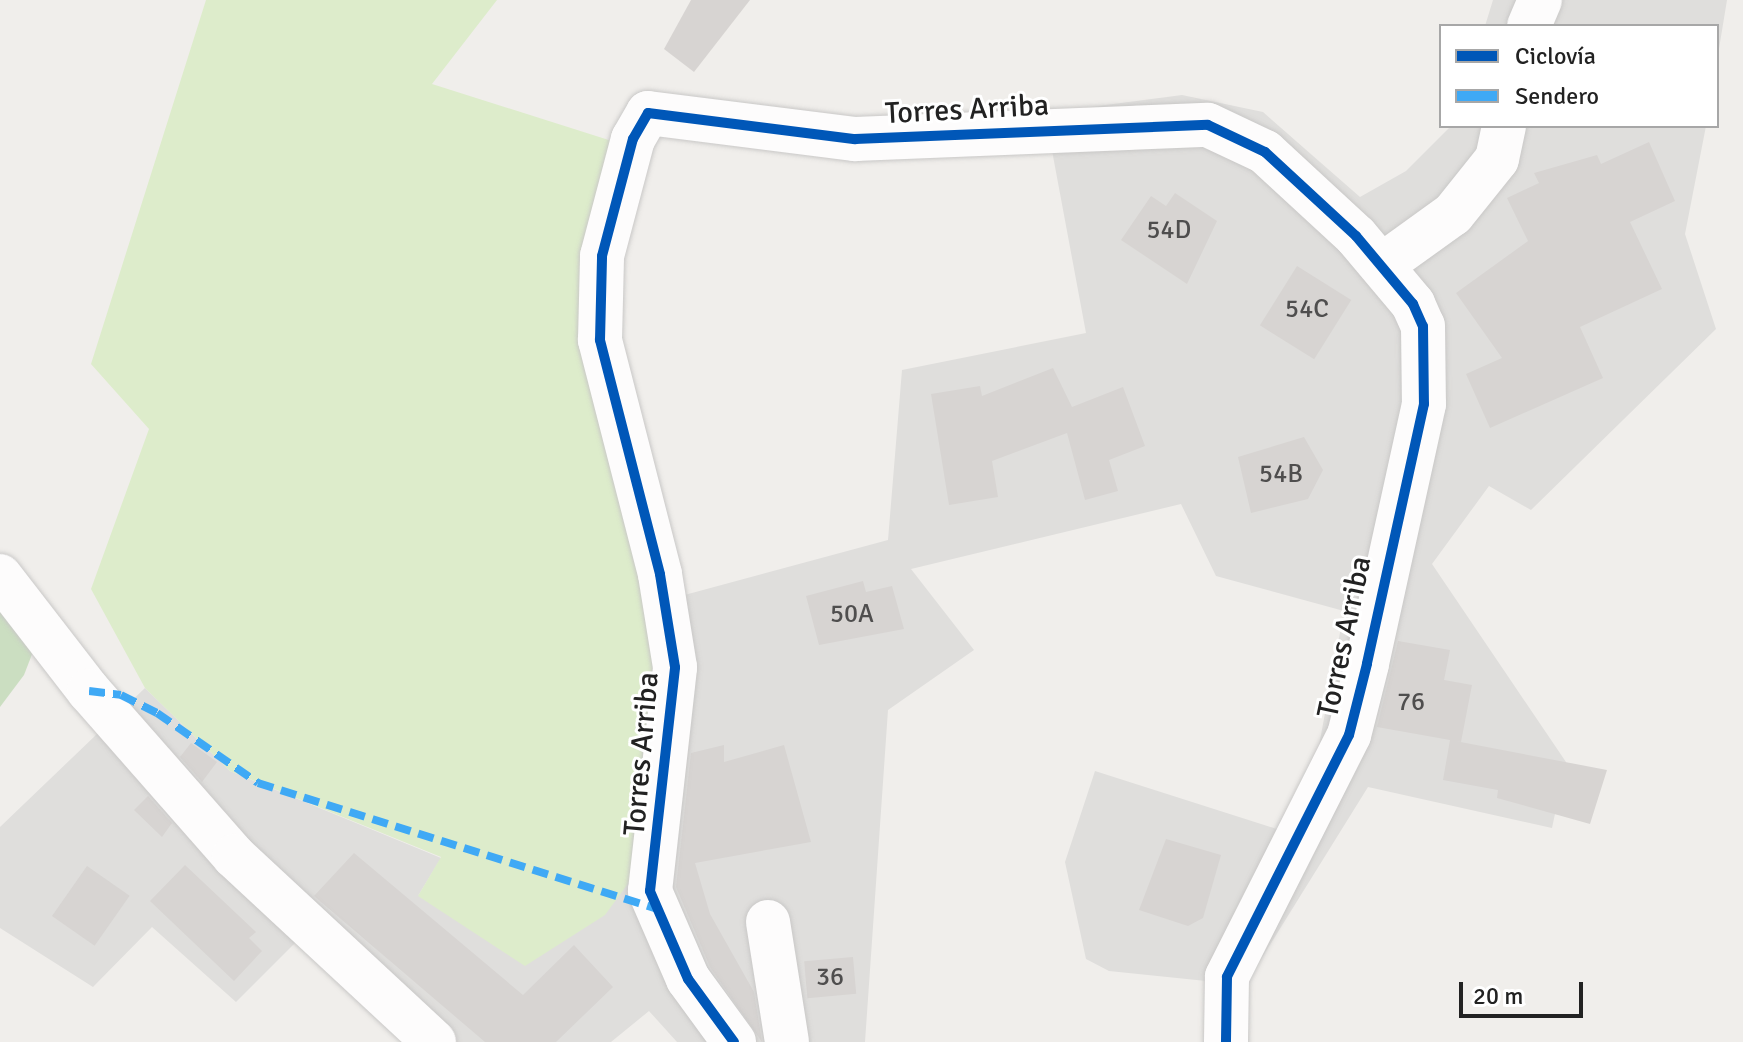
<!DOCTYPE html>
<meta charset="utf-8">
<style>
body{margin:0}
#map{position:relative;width:1743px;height:1042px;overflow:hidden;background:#f0eeeb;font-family:Signika,sans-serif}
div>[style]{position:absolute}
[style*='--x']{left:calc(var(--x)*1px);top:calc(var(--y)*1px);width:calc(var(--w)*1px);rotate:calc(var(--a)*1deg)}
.residential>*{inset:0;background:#dfdedc}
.grass>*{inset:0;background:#ddeccb}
.forest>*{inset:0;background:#cbdec1}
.building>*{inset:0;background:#d7d4d2;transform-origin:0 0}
.roads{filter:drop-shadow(0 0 2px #c9c8c7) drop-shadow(0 0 2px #c9c8c7)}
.minor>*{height:44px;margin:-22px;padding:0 22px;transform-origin:22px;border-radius:22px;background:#fdfcfc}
.quiet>*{height:8px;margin-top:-4px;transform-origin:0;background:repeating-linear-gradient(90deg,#3fa9f5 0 16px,transparent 0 24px)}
.cycleway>*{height:10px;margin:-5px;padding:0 5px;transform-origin:5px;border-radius:5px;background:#0057b8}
span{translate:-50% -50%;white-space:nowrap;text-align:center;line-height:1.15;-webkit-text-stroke:6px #fff;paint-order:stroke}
.number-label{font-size:26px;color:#4f4e4e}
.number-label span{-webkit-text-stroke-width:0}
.street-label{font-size:30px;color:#222}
.legend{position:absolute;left:1439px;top:24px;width:280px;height:104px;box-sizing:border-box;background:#fff;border:2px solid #a7a7a7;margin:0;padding:10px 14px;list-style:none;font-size:24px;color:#222}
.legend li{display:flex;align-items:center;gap:16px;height:40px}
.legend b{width:40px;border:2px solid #a7a7a7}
.scale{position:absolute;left:1459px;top:982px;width:124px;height:36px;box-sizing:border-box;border:4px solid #222;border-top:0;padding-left:10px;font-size:24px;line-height:28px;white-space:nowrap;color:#222;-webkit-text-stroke:6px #fff;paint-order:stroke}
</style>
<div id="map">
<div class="residential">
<div style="clip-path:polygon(1493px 0,1727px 0,1717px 61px,1717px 26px,1485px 26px)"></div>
<div style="clip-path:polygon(1182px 95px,1263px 112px,1360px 197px,1406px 171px,1451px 126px,1706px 126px,1685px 234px,1716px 329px,1531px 510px,1489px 486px,1432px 564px,1566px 762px,1552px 828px,1368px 787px,1245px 985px,1109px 971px,1086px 959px,1065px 862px,1095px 771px,1280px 830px,1318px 751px,1344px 611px,1216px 576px,1181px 504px,911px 569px,974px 650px,888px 710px,865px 1042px,677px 1042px,649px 1011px,611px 1042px,404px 1042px,296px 942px,236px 1002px,152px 927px,93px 987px,0 928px,0 827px,145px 688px,230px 771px,441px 858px,418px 896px,655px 603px,888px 540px,902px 370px,1086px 333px,1045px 113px)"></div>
</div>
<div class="grass">
<div style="clip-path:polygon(206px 0,497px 0,432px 84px,615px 142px,590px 260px,664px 674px,644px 862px,605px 915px,525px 966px,418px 896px,441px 857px,230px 771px,145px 688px,91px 589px,149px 429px,91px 364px)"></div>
</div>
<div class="forest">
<div style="clip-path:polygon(0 576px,41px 631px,24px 675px,0 707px)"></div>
</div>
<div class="building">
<div style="clip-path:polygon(691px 0,750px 0,694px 72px,664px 49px)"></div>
<div style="clip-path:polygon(1649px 142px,1675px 201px,1630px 222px,1662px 289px,1580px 327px,1603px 378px,1490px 428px,1466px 374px,1502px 358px,1456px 293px,1528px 241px,1507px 198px,1539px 183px,1534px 173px,1597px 155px,1601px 164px)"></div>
<div style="clip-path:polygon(1175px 193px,1217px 221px,1187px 284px,1121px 240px,1151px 196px,1166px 206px)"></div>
<div style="left:1297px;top:266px;width:64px;height:70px;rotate:32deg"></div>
<div style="clip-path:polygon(1053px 368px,1072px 407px,1123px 387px,1145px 446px,1109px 460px,1118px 491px,1085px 500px,1067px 433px,992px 461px,998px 497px,949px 505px,931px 394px,980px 386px,982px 396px)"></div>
<div style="clip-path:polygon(1304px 437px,1323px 470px,1308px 499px,1251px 513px,1238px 457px)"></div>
<div style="clip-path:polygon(863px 581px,866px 592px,892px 586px,904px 629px,819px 645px,806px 596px)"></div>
<div style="clip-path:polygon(1398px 641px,1450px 650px,1444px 680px,1472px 685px,1461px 742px,1450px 740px,1607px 770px,1590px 824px,1497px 798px,1498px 790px,1443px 780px,1450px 740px,1377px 727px)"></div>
<div style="clip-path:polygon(191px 743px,217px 762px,202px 782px,180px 757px)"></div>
<div style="clip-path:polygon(724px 745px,724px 762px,784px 745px,811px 842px,695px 863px,710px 914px,754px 992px,762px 1042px,710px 967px,676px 887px,691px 753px)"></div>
<div style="clip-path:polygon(148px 796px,172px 823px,162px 837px,134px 810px)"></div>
<div style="clip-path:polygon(1166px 839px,1221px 855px,1203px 918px,1188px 926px,1139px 910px)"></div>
<div style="clip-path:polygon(354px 853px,523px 995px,574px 945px,613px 987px,556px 1042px,485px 1042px,314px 896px)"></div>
<div style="clip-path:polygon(185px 865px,256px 932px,249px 938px,262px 951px,234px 981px,150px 901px)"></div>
<div style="left:87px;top:866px;width:52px;height:61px;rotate:35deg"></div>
<div style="left:853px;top:957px;width:37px;height:49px;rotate:85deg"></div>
</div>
<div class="roads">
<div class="minor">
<div style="--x:1529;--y:26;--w:28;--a:-67"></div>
<div style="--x:1382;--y:265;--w:87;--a:-35.7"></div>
<div style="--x:1453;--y:214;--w:70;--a:-51.3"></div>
<div style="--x:1497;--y:159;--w:34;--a:-78"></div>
<div style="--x:0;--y:576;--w:145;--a:52.3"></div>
<div style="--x:89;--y:691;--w:220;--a:48.7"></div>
<div style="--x:234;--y:856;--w:273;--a:42.9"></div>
<div style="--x:768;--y:922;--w:121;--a:81"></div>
<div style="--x:734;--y:1042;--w:78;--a:-126.1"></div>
<div style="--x:688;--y:979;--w:96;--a:-113.4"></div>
<div style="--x:650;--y:891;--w:225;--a:-83.6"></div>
<div style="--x:675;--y:667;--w:94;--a:-99.2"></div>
<div style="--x:660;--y:574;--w:242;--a:-104.4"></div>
<div style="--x:600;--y:340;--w:84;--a:-88.6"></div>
<div style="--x:602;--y:256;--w:121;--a:-75.2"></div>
<div style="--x:633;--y:139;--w:30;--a:-60"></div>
<div style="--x:648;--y:113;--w:209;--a:7.2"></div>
<div style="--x:855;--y:139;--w:353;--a:-2.3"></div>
<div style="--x:1208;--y:125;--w:63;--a:25.3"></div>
<div style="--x:1265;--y:152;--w:124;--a:42.7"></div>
<div style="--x:1356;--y:236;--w:89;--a:50"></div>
<div style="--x:1413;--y:304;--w:24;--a:66"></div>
<div style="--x:1423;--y:326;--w:78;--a:89.3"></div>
<div style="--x:1424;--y:404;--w:266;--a:102.4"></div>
<div style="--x:1367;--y:664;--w:73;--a:104.2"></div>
<div style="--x:1349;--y:735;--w:271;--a:116.8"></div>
<div style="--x:1227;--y:977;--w:65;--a:90.9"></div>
</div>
</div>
<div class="quiet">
<div style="--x:89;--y:691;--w:32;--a:7"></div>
<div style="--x:121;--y:695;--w:40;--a:26.6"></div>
<div style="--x:157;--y:713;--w:123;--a:34.7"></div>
<div style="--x:258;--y:783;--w:418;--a:17.5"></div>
</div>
<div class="cycleway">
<div style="--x:734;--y:1042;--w:78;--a:-126.1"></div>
<div style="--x:688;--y:979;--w:96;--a:-113.4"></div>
<div style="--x:650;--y:891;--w:225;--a:-83.6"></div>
<div style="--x:675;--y:667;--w:94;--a:-99.2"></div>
<div style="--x:660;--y:574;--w:242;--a:-104.4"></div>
<div style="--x:600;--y:340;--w:84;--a:-88.6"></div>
<div style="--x:602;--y:256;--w:121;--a:-75.2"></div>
<div style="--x:633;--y:139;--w:30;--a:-60"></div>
<div style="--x:648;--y:113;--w:209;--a:7.2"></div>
<div style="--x:855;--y:139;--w:353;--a:-2.3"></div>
<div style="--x:1208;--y:125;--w:63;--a:25.3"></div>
<div style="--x:1265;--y:152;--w:124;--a:42.7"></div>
<div style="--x:1356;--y:236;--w:89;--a:50"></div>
<div style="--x:1413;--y:304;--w:24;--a:66"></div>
<div style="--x:1423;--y:326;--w:78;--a:89.3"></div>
<div style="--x:1424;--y:404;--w:266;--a:102.4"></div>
<div style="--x:1367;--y:664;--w:73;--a:104.2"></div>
<div style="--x:1349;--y:735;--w:271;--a:116.8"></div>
<div style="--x:1227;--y:977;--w:65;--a:90.9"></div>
</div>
<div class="number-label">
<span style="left:1169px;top:231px">54D</span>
<span style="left:1307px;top:310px">54C</span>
<span style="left:1281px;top:475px">54B</span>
<span style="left:852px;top:615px">50A</span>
<span style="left:1411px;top:703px">76</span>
<span style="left:830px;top:978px">36</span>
</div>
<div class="street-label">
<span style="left:967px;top:110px;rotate:-3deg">Torres Arriba</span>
<span style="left:1345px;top:637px;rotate:-78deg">Torres Arriba</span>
<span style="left:642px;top:754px;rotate:-85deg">Torres Arriba</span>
</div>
<ul class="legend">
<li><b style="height:10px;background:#0057b8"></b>Ciclovía</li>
<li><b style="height:10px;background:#3fa9f5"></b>Sendero</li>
</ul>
<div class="scale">20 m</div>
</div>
